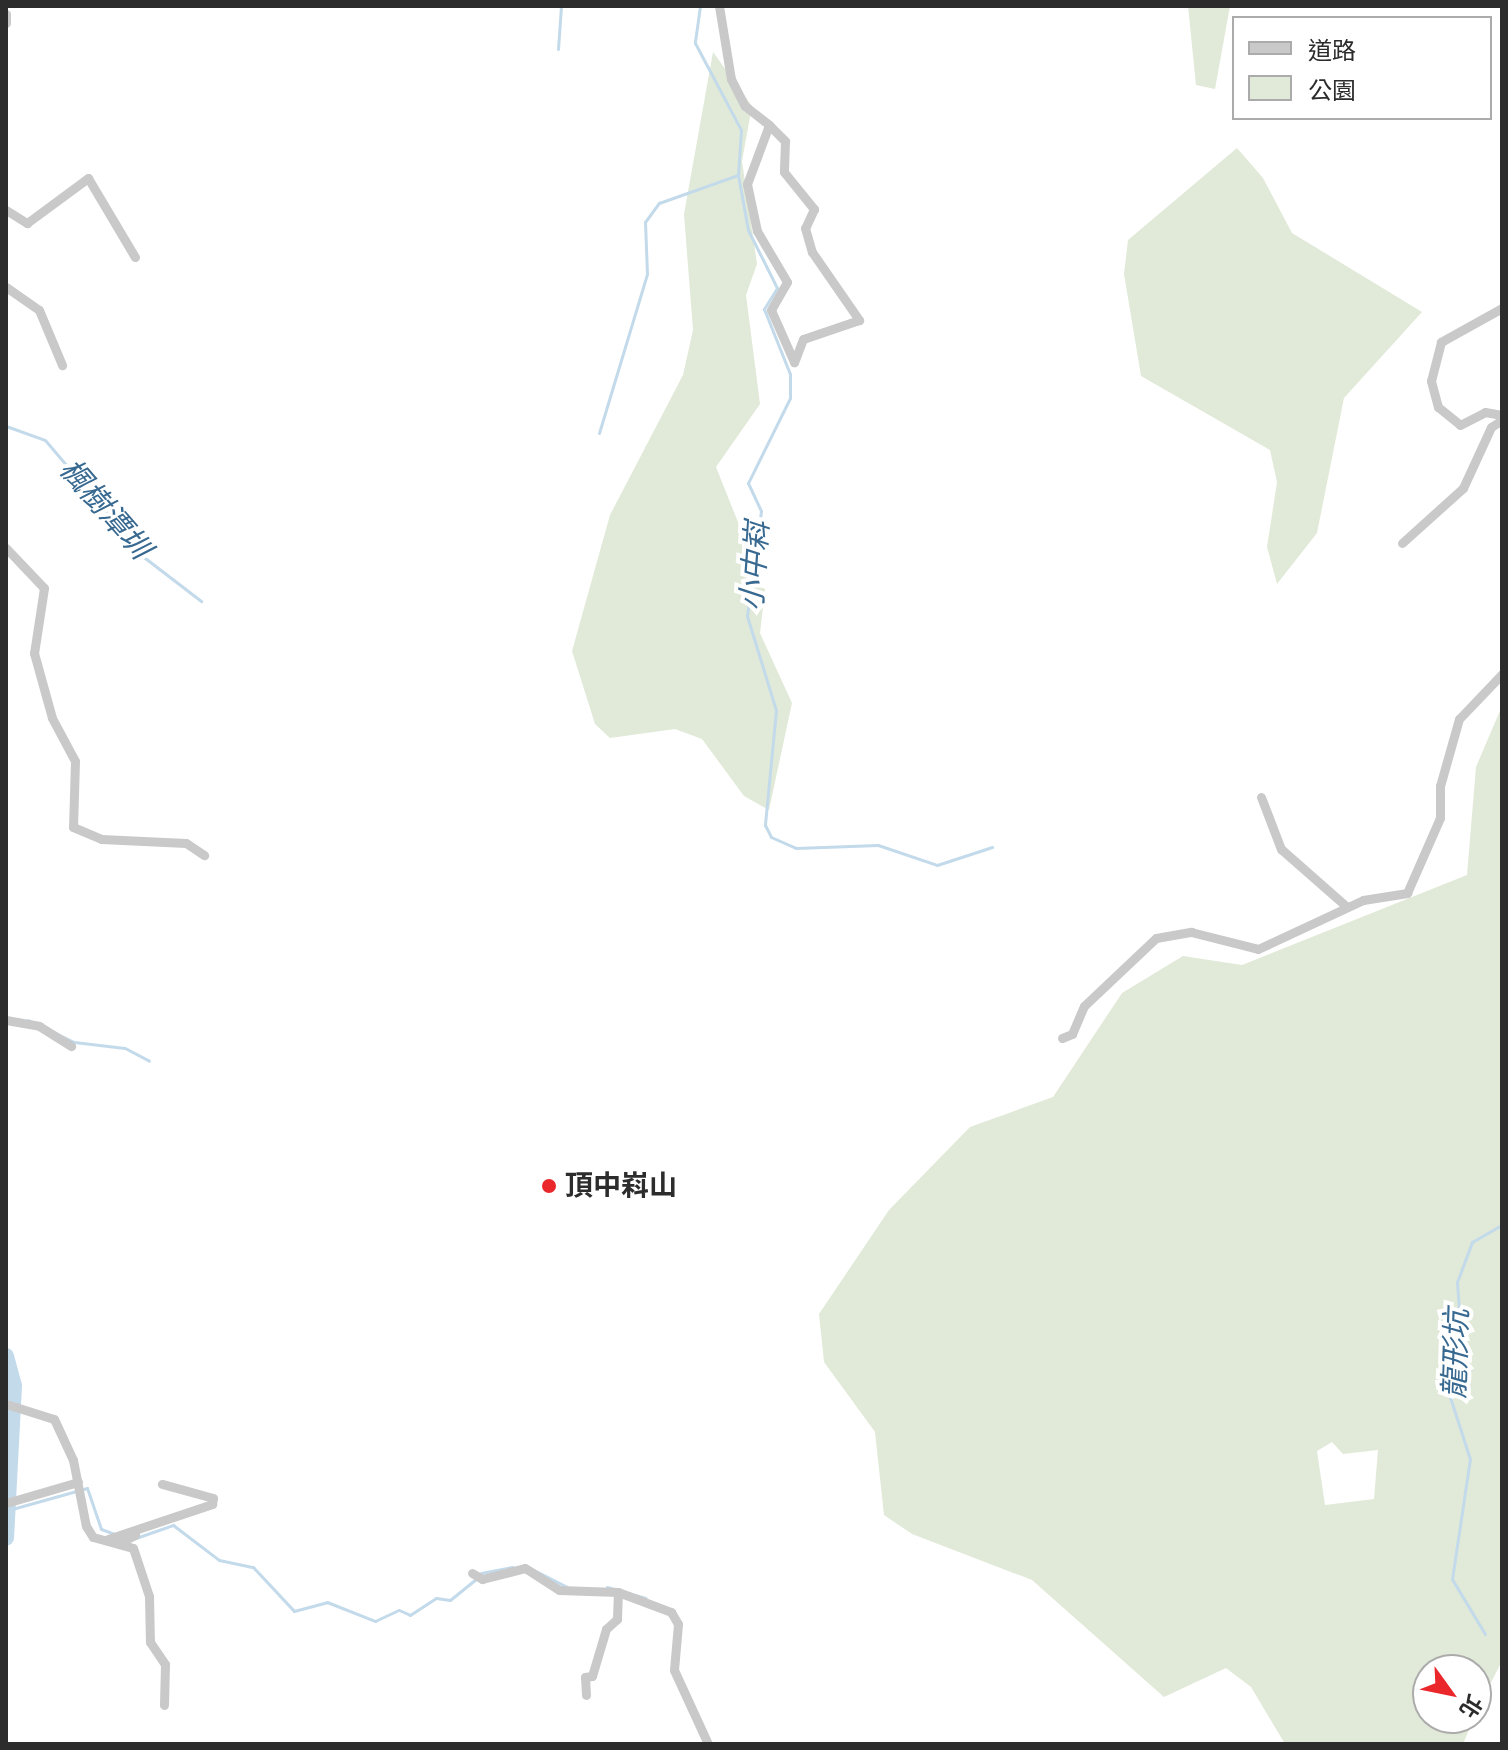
<!DOCTYPE html>
<meta charset="utf-8">
<style>
body{margin:0}
#map{position:relative;width:1508px;height:1750px;overflow:hidden;background:#fff;font-family:"DejaVu Sans","Noto Sans TC",sans-serif}
div>[style]{position:absolute}
[style*='--x']{left:calc(var(--x)*1px);top:calc(var(--y)*1px);width:calc(var(--w)*1px);rotate:calc(var(--a)*1deg)}
.green>*{inset:0;background:#e1ead8}
.stream>*{height:3px;margin:-1.5px;padding:0 1.5px;transform-origin:1.5px;border-radius:1.5px;background:#c3daeb}
.river>*{height:16px;margin:-8px;padding:0 8px;transform-origin:8px;border-radius:8px;background:#c3daeb}
.minor>*{height:9px;margin:-4.5px;padding:0 4.5px;transform-origin:4.5px;border-radius:4.5px;background:#c9c9c9}
.dots>*{width:22px;height:22px;translate:-50% -50%;box-sizing:border-box;border:4px solid #fff;border-radius:50%}
span{translate:-50% -50%;white-space:nowrap;text-align:center;line-height:1.15;-webkit-text-stroke:8px #fff;paint-order:stroke}
.poi-label{font-size:28px;color:#2c2c2c;font-weight:700}
.left{translate:0 -50%;text-align:left}
.water-label{font-size:30px;color:#386990;font-style:italic}
.frame{position:absolute;inset:0;border:8px solid #2c2c2c;pointer-events:none}
.legend{position:absolute;left:1232px;top:16px;width:260px;height:104px;box-sizing:border-box;background:#fff;border:2px solid #ababab;margin:0;padding:10px 14px;list-style:none;font-size:24px;color:#2c2c2c}
.legend li{display:flex;align-items:center;gap:16px;height:40px}
.legend b{width:40px;border:2px solid #ababab}
.north{position:absolute;left:1412px;top:1654px;width:80px;height:80px;box-sizing:border-box;background:#fff;border:2px solid #ababab;border-radius:50%;rotate:123deg;font-size:22px;font-weight:700;line-height:32px;text-align:center;color:#2c2c2c}
.north::after{content:'';display:block;margin:auto;width:28px;height:36px;background:#ea272a;clip-path:polygon(50% 0,100% 100%,50% 72%,0 100%)}
</style>
<div id="map">
<div class="green">
<div style="clip-path:polygon(1188px 6px,1230px 6px,1215px 89px,1196px 85px)"></div>
<div style="clip-path:polygon(713px 52px,752px 106px,742px 161px,757px 264px,746px 295px,760px 404px,716px 467px,765px 590px,760px 633px,792px 703px,769px 810px,744px 796px,702px 739px,675px 729px,610px 738px,595px 724px,572px 651px,610px 515px,683px 375px,693px 330px,684px 214px)"></div>
<div style="clip-path:polygon(1237px 148px,1263px 178px,1292px 233px,1422px 312px,1344px 398px,1317px 533px,1277px 584px,1267px 547px,1277px 482px,1270px 450px,1141px 376px,1124px 274px,1128px 240px)"></div>
<div style="clip-path:polygon(evenodd,1502px 706px,1502px 1661px,1476px 1712px,1476px 1670px,1428px 1670px,1428px 1718px,1474px 1718px,1463px 1744px,1285px 1744px,1251px 1687px,1226px 1668px,1164px 1697px,1032px 1580px,912px 1534px,884px 1515px,875px 1432px,824px 1362px,819px 1314px,889px 1210px,970px 1127px,1053px 1097px,1122px 993px,1183px 956px,1242px 965px,1467px 875px,1476px 767px,1502px 706px,1332px 1442px,1343px 1454px,1378px 1450px,1374px 1499px,1325px 1505px,1317px 1451px,1332px 1442px)"></div>
</div>
<div class="stream">
<div style="--x:700;--y:6;--w:37;--a:98"></div>
<div style="--x:695;--y:43;--w:98;--a:62.1"></div>
<div style="--x:741;--y:130;--w:45;--a:93.8"></div>
<div style="--x:738;--y:175;--w:56;--a:79.7"></div>
<div style="--x:748;--y:230;--w:65;--a:63.4"></div>
<div style="--x:777;--y:288;--w:25;--a:122"></div>
<div style="--x:764;--y:309;--w:70;--a:68.2"></div>
<div style="--x:790;--y:374;--w:24;--a:90"></div>
<div style="--x:790;--y:398;--w:95;--a:116.3"></div>
<div style="--x:748;--y:483;--w:31;--a:65"></div>
<div style="--x:761;--y:511;--w:106;--a:97.6"></div>
<div style="--x:747;--y:616;--w:98;--a:72.9"></div>
<div style="--x:776;--y:710;--w:116;--a:95.5"></div>
<div style="--x:765;--y:825;--w:13;--a:63"></div>
<div style="--x:771;--y:837;--w:27;--a:24"></div>
<div style="--x:796;--y:848;--w:82;--a:-2.1"></div>
<div style="--x:878;--y:845;--w:62;--a:18.7"></div>
<div style="--x:937;--y:865;--w:58;--a:-18.1"></div>
<div style="--x:558;--y:49;--w:43;--a:-86"></div>
<div style="--x:6;--y:426;--w:41;--a:19.7"></div>
<div style="--x:45;--y:440;--w:155;--a:49.7"></div>
<div style="--x:145;--y:558;--w:71;--a:37.5"></div>
<div style="--x:599;--y:433;--w:166;--a:-73.2"></div>
<div style="--x:647;--y:274;--w:52;--a:-92.2"></div>
<div style="--x:645;--y:222;--w:24;--a:-54"></div>
<div style="--x:659;--y:203;--w:84;--a:-19.5"></div>
<div style="--x:28;--y:1020;--w:51;--a:25.6"></div>
<div style="--x:74;--y:1042;--w:51;--a:6.7"></div>
<div style="--x:125;--y:1048;--w:27;--a:28"></div>
<div style="--x:12;--y:1509;--w:78;--a:-15.6"></div>
<div style="--x:87;--y:1488;--w:43;--a:71.1"></div>
<div style="--x:101;--y:1529;--w:15;--a:20"></div>
<div style="--x:130;--y:1540;--w:46;--a:-19.2"></div>
<div style="--x:173;--y:1525;--w:58;--a:37.3"></div>
<div style="--x:219;--y:1560;--w:35;--a:12"></div>
<div style="--x:253;--y:1567;--w:60;--a:47"></div>
<div style="--x:294;--y:1611;--w:34;--a:-15"></div>
<div style="--x:327;--y:1602;--w:52;--a:21.6"></div>
<div style="--x:375;--y:1621;--w:26;--a:-25"></div>
<div style="--x:399;--y:1610;--w:12;--a:24"></div>
<div style="--x:410;--y:1615;--w:31;--a:-33"></div>
<div style="--x:436;--y:1598;--w:14;--a:8"></div>
<div style="--x:450;--y:1600;--w:33;--a:-39"></div>
<div style="--x:524;--y:1565;--w:48;--a:27.1"></div>
<div style="--x:481;--y:1573;--w:32;--a:-11"></div>
<div style="--x:607;--y:1587;--w:40;--a:16"></div>
<div style="--x:1485;--y:1634;--w:64;--a:-121"></div>
<div style="--x:1452;--y:1579;--w:121;--a:-81.5"></div>
<div style="--x:1470;--y:1459;--w:65;--a:-107.9"></div>
<div style="--x:1450;--y:1397;--w:47;--a:-75.1"></div>
<div style="--x:1462;--y:1352;--w:70;--a:-94.1"></div>
<div style="--x:1457;--y:1282;--w:43;--a:-69.4"></div>
<div style="--x:1472;--y:1242;--w:34;--a:-30"></div>
</div>
<div class="river">
<div style="--x:6;--y:1356;--w:31;--a:75"></div>
<div style="--x:14;--y:1386;--w:152;--a:93"></div>
</div>
<div class="minor">
<div style="--x:719;--y:6;--w:74;--a:80.7"></div>
<div style="--x:731;--y:79;--w:30;--a:63"></div>
<div style="--x:745;--y:106;--w:31;--a:38"></div>
<div style="--x:769;--y:125;--w:63;--a:110.4"></div>
<div style="--x:747;--y:184;--w:48;--a:78"></div>
<div style="--x:757;--y:231;--w:59;--a:59.5"></div>
<div style="--x:787;--y:282;--w:32;--a:120"></div>
<div style="--x:771;--y:310;--w:57;--a:66.1"></div>
<div style="--x:6;--y:14;--w:9;--a:90"></div>
<div style="--x:769;--y:125;--w:23;--a:45"></div>
<div style="--x:785;--y:141;--w:31;--a:92"></div>
<div style="--x:784;--y:172;--w:48;--a:51"></div>
<div style="--x:814;--y:209;--w:21;--a:115"></div>
<div style="--x:805;--y:228;--w:25;--a:74"></div>
<div style="--x:812;--y:252;--w:83;--a:55.3"></div>
<div style="--x:859;--y:320;--w:59;--a:161.3"></div>
<div style="--x:803;--y:339;--w:25;--a:111"></div>
<div style="--x:6;--y:210;--w:25;--a:32"></div>
<div style="--x:27;--y:223;--w:76;--a:-36.4"></div>
<div style="--x:88;--y:178;--w:92;--a:59.3"></div>
<div style="--x:6;--y:287;--w:40;--a:34.9"></div>
<div style="--x:39;--y:310;--w:60;--a:67.3"></div>
<div style="--x:1502;--y:308;--w:70;--a:150.9"></div>
<div style="--x:1441;--y:342;--w:40;--a:104.4"></div>
<div style="--x:1431;--y:381;--w:27;--a:75"></div>
<div style="--x:1438;--y:407;--w:28;--a:39"></div>
<div style="--x:1460;--y:425;--w:28;--a:-27"></div>
<div style="--x:1485;--y:412;--w:17;--a:10"></div>
<div style="--x:1402;--y:543;--w:82;--a:-42"></div>
<div style="--x:1463;--y:488;--w:67;--a:-65.3"></div>
<div style="--x:1491;--y:427;--w:13;--a:-32"></div>
<div style="--x:6;--y:548;--w:55;--a:46.5"></div>
<div style="--x:44;--y:588;--w:66;--a:98.7"></div>
<div style="--x:34;--y:653;--w:67;--a:74.5"></div>
<div style="--x:52;--y:718;--w:49;--a:61.9"></div>
<div style="--x:75;--y:761;--w:66;--a:91.7"></div>
<div style="--x:73;--y:827;--w:30;--a:23"></div>
<div style="--x:101;--y:839;--w:85;--a:2.7"></div>
<div style="--x:186;--y:843;--w:22;--a:34"></div>
<div style="--x:1261;--y:797;--w:56;--a:69"></div>
<div style="--x:1281;--y:849;--w:88;--a:41.3"></div>
<div style="--x:6;--y:1020;--w:34;--a:10"></div>
<div style="--x:39;--y:1026;--w:38;--a:32"></div>
<div style="--x:1062;--y:1038;--w:11;--a:-22"></div>
<div style="--x:1072;--y:1034;--w:30;--a:-67"></div>
<div style="--x:1084;--y:1006;--w:99;--a:-43.4"></div>
<div style="--x:1156;--y:938;--w:36;--a:-10"></div>
<div style="--x:1191;--y:932;--w:69;--a:14.2"></div>
<div style="--x:1258;--y:949;--w:116;--a:-25"></div>
<div style="--x:1363;--y:900;--w:45;--a:-9"></div>
<div style="--x:1407;--y:893;--w:82;--a:-66.3"></div>
<div style="--x:1440;--y:818;--w:32;--a:-90"></div>
<div style="--x:1440;--y:786;--w:70;--a:-74.2"></div>
<div style="--x:1459;--y:719;--w:62;--a:-46.3"></div>
<div style="--x:6;--y:1404;--w:50;--a:17.4"></div>
<div style="--x:54;--y:1419;--w:45;--a:65.1"></div>
<div style="--x:73;--y:1460;--w:67;--a:78.9"></div>
<div style="--x:86;--y:1526;--w:13;--a:58"></div>
<div style="--x:93;--y:1537;--w:41;--a:15.4"></div>
<div style="--x:133;--y:1548;--w:51;--a:71.6"></div>
<div style="--x:149;--y:1596;--w:46;--a:88.8"></div>
<div style="--x:150;--y:1642;--w:27;--a:56"></div>
<div style="--x:165;--y:1664;--w:41;--a:91.4"></div>
<div style="--x:6;--y:1503;--w:75;--a:-16.3"></div>
<div style="--x:108;--y:1539;--w:110;--a:-18.6"></div>
<div style="--x:212;--y:1504;--w:6;--a:-81"></div>
<div style="--x:213;--y:1498;--w:53;--a:-164.6"></div>
<div style="--x:121;--y:1542;--w:16;--a:-27"></div>
<div style="--x:472;--y:1573;--w:12;--a:31"></div>
<div style="--x:482;--y:1579;--w:44;--a:-14.3"></div>
<div style="--x:525;--y:1568;--w:40;--a:32.9"></div>
<div style="--x:559;--y:1590;--w:59;--a:1.9"></div>
<div style="--x:618;--y:1592;--w:57;--a:20.7"></div>
<div style="--x:671;--y:1612;--w:14;--a:60"></div>
<div style="--x:678;--y:1624;--w:46;--a:95"></div>
<div style="--x:674;--y:1670;--w:81;--a:65.3"></div>
<div style="--x:586;--y:1695;--w:18;--a:-93"></div>
<div style="--x:585;--y:1677;--w:7;--a:-8"></div>
<div style="--x:592;--y:1676;--w:49;--a:-73.4"></div>
<div style="--x:606;--y:1629;--w:15;--a:-42"></div>
<div style="--x:617;--y:1619;--w:27;--a:-88"></div>
</div>
<div class="dots">
<div style="left:549px;top:1186px;background:#ea272a"></div>
</div>
<div class="poi-label">
<span class="left" style="left:565px;top:1186px">頂中嵙山</span>
</div>
<div class="water-label">
<span style="left:105px;top:509px;rotate:49deg">楓樹潭圳</span>
<span style="left:755px;top:566px;rotate:-86deg">小中嵙</span>
<span style="left:1456px;top:1354px;rotate:-88deg">龍形坑</span>
</div>
<div class="frame"></div>
<ul class="legend">
<li><b style="height:10px;background:#c9c9c9"></b>道路</li>
<li><b style="height:22px;background:#e1ead8"></b>公園</li>
</ul>
<div class="north">北</div>
</div>
